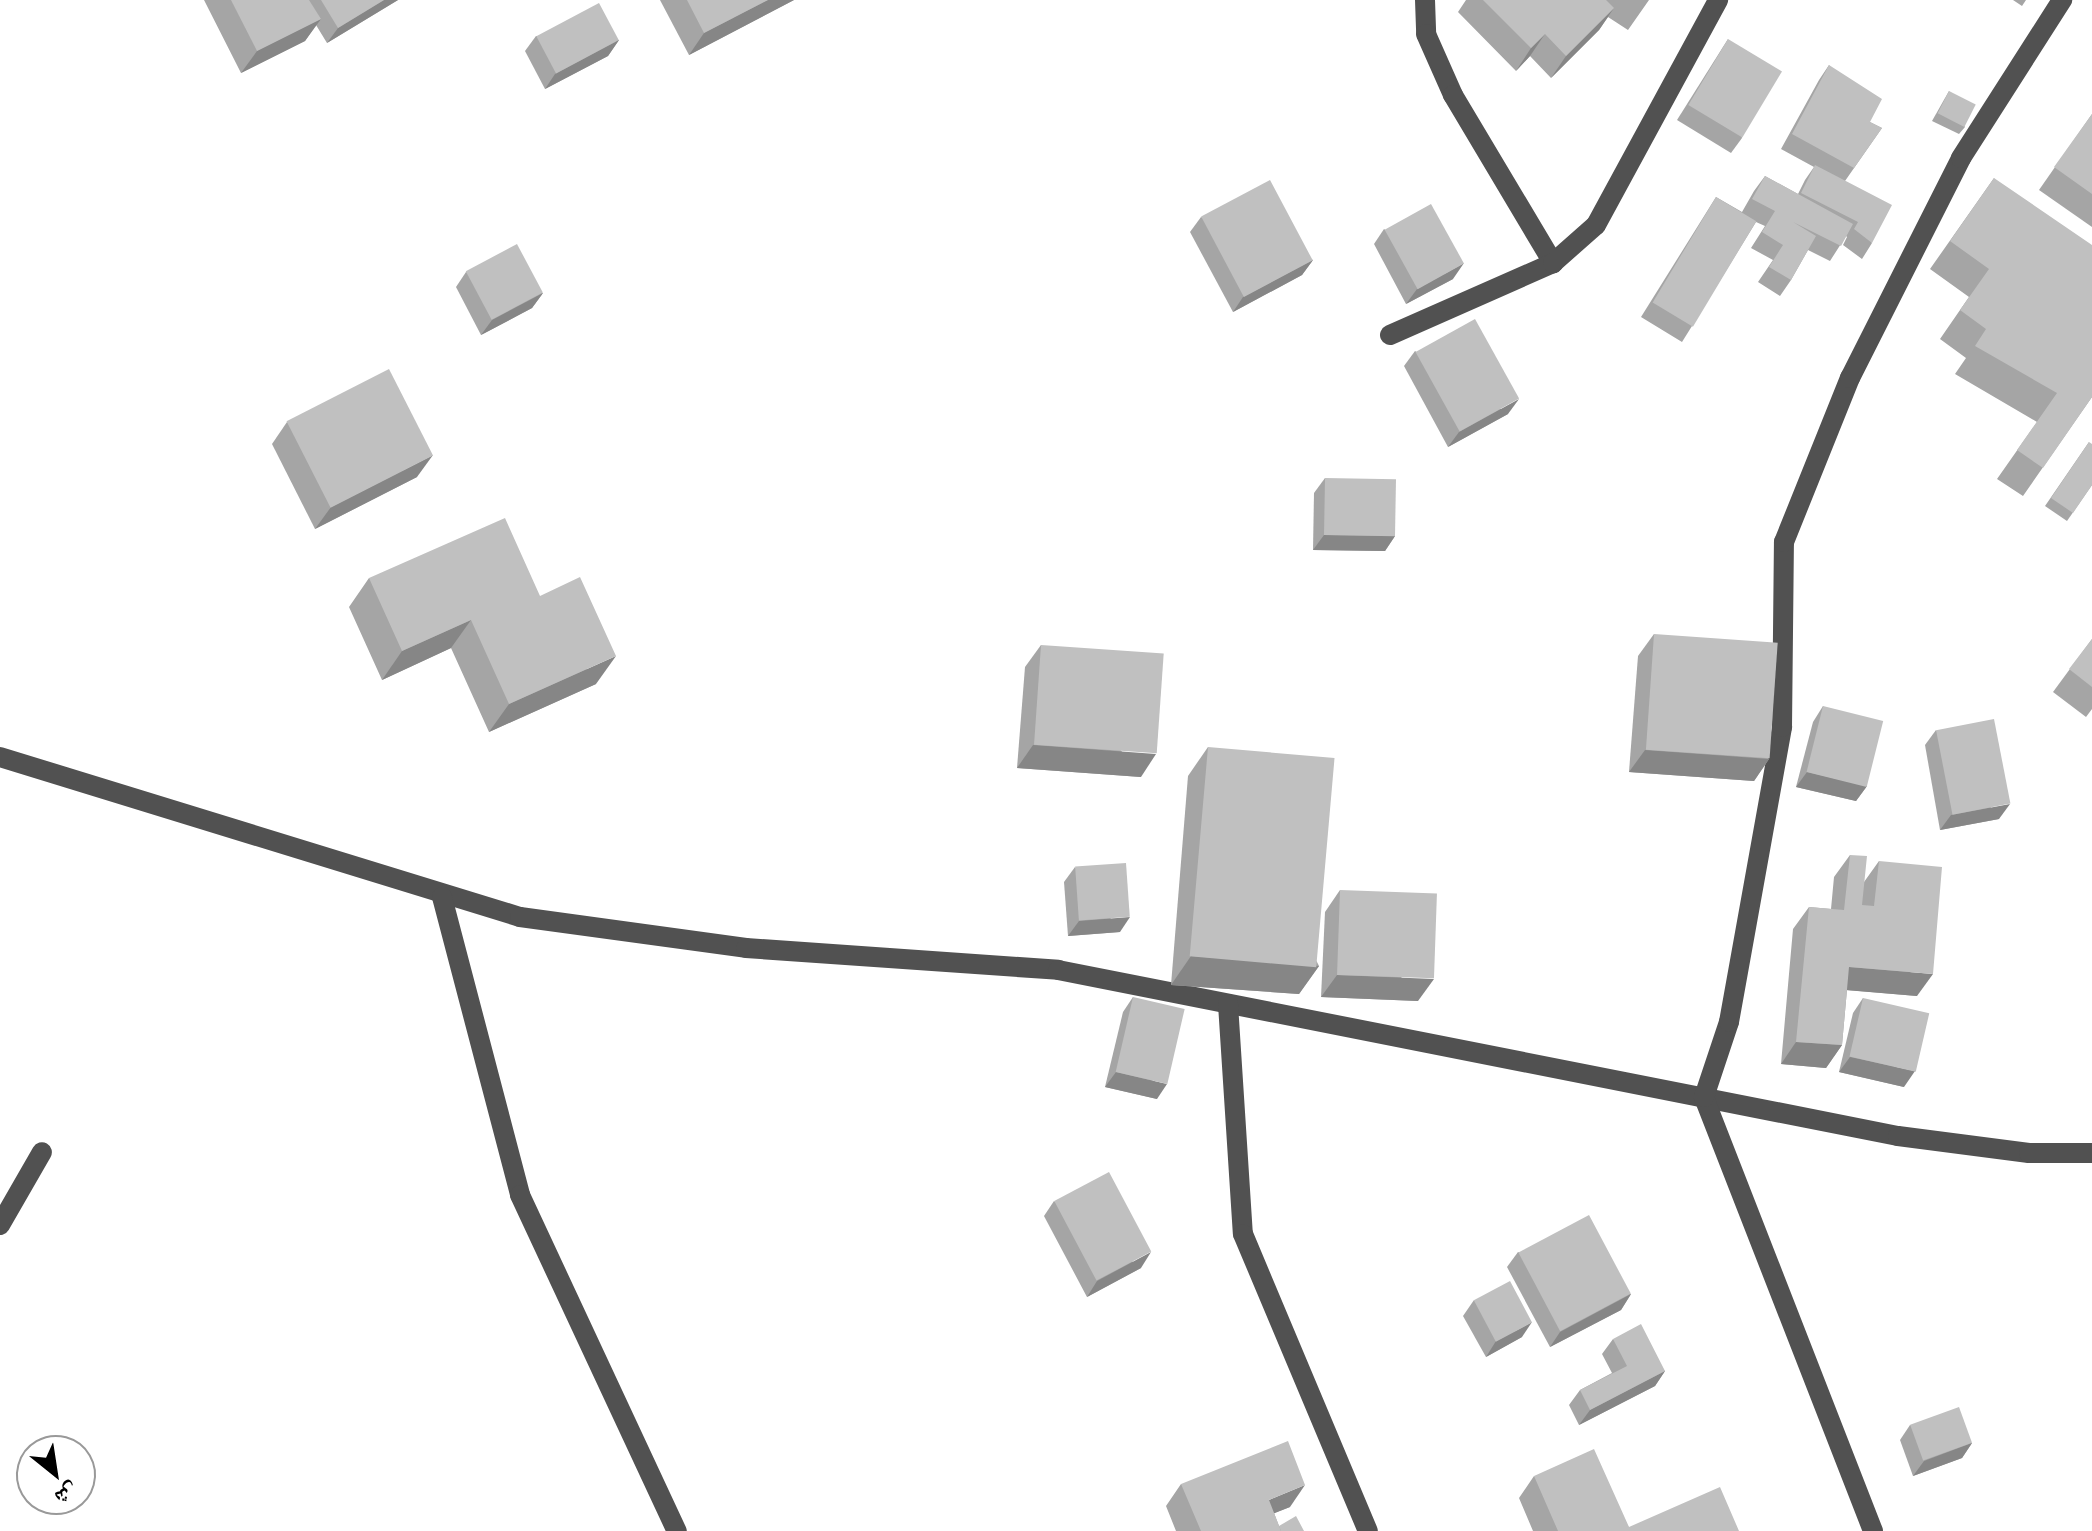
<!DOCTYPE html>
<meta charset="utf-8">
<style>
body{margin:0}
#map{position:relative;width:2092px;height:1531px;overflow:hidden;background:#fff;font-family:"Alegreya Sans","Noto Naskh Arabic",sans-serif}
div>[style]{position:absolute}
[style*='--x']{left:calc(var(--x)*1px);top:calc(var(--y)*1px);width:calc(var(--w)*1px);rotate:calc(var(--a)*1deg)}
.minor>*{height:20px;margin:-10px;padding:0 10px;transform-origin:10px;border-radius:10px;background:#515151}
.wall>*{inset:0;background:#a5a5a5}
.shaded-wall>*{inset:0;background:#868686}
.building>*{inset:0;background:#c0c0c0;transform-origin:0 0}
span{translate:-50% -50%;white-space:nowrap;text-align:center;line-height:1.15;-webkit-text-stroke:6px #fff;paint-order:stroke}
.north{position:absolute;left:16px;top:1435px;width:80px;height:80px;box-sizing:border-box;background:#fff;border:2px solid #999;border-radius:50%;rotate:150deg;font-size:22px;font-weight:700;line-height:32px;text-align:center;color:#000}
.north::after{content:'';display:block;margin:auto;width:28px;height:36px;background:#000;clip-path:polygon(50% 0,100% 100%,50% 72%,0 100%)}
</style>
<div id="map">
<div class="minor">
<div style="--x:1425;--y:0;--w:34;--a:88"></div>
<div style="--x:1426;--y:34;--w:67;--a:66.1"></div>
<div style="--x:1453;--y:95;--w:196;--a:59.2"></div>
<div style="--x:1390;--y:335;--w:178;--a:-23.8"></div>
<div style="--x:1553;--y:263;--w:57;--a:-41.5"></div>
<div style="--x:1596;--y:225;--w:256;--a:-61.5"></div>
<div style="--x:0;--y:757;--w:544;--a:17.1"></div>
<div style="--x:520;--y:917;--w:228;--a:7.8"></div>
<div style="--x:746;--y:948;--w:313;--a:4"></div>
<div style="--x:1058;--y:970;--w:856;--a:11.18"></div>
<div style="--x:1898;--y:1136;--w:132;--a:7.4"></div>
<div style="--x:2029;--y:1153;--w:63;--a:0"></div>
<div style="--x:442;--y:897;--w:308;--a:75.3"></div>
<div style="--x:520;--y:1195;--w:371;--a:65"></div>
<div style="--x:1228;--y:1004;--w:230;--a:86.3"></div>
<div style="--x:1243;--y:1234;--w:322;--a:67.2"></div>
<div style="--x:0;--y:1225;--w:84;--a:-60.1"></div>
<div style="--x:1873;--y:1531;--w:466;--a:-111.3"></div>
<div style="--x:1704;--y:1097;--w:79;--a:-71.6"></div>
<div style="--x:1729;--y:1022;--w:300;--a:-79.8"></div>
<div style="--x:1782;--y:727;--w:185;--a:-89.4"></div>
<div style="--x:1784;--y:542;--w:177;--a:-68.1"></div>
<div style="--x:1850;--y:378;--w:246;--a:-63.2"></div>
<div style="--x:1961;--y:158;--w:188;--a:-57.4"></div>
</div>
<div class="wall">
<div style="clip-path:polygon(204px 0,398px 0,327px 43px,316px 25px,305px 41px,241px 73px)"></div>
<div style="clip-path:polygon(660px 0,794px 0,689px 55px)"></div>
<div style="clip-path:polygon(1466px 0,1649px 0,1628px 30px,1608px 17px,1599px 30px,1551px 78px,1530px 56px,1516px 71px,1458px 12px)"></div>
<div style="clip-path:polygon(2013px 0,2026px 0,2022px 6px)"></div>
<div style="clip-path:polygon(536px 36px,619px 40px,608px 56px,545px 89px,525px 51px)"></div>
<div style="clip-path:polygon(1728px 39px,1742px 138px,1731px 153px,1677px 120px)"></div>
<div style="clip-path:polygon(1829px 65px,1870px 122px,1882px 128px,1845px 181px,1872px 243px,1862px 259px,1843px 245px,1847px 237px,1846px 236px,1830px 261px,1808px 250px,1791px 280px,1780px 296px,1758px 282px,1773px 260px,1751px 248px,1765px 226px,1756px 222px,1692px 326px,1682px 342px,1641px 317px,1716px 197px,1742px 212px,1754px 191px,1765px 176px,1798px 194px,1805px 180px,1814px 167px,1781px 149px,1819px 80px)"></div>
<div style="clip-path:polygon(1949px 91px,1965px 127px,1959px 134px,1932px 121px)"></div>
<div style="clip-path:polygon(2092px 114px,2092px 227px,2039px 190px)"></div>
<div style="clip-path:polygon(1994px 178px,2092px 397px,2023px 496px,1997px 479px,2037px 422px,1955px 374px,1966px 358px,1940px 339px,1969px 297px,1930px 269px)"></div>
<div style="clip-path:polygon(1201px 217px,1313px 260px,1302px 275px,1233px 312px,1190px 232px)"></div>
<div style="clip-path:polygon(1384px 229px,1453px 279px,1406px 304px,1374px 244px)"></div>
<div style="clip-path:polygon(466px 272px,543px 293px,532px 308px,481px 335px,456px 287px)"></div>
<div style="clip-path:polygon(1415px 351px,1508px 414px,1448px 447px,1404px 366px)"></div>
<div style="clip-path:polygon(287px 422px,417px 477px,315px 529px,272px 444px)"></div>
<div style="clip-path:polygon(2089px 442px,2092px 485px,2067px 521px,2045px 506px)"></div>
<div style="clip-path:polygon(1325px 478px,1395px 536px,1385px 551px,1313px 550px,1314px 493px)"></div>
<div style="clip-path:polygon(369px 578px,540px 596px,596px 684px,489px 732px,451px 648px,382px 680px,349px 607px)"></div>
<div style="clip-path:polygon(1654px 634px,1769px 759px,1754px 781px,1629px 772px,1638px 656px)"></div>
<div style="clip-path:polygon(2092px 639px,2092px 709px,2086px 717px,2053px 692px)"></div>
<div style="clip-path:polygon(1041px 645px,1141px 777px,1017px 768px,1025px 667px)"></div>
<div style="clip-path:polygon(1823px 706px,1867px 786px,1856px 801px,1796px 787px,1813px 722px)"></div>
<div style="clip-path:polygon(1936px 730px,1999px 819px,1940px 830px,1925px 745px)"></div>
<div style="clip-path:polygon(1208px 747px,1319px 966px,1299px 994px,1171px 985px,1188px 776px)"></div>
<div style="clip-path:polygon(1850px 855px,1864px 882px,1879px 861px,1917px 996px,1847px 990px,1842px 1045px,1826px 1068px,1781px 1064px,1793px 929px,1809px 907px,1831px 909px,1834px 877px)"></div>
<div style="clip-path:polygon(1075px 867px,1120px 932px,1068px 936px,1064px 882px)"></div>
<div style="clip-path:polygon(1340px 890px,1418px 1001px,1321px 997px,1325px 912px)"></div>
<div style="clip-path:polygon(1133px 997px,1157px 1099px,1105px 1087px,1123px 1012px)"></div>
<div style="clip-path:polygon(1863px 998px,1904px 1087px,1839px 1072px,1853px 1013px)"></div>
<div style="clip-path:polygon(1054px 1201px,1141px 1268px,1087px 1297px,1044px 1216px)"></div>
<div style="clip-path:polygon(1518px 1252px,1631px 1294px,1621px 1310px,1550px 1347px,1507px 1267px)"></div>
<div style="clip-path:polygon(1474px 1300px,1522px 1337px,1486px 1357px,1463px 1316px)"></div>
<div style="clip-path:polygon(1613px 1339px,1665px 1371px,1655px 1386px,1579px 1425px,1569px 1405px,1580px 1390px,1612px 1373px,1602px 1354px)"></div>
<div style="clip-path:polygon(1910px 1425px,1972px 1443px,1962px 1458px,1913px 1476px,1900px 1440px)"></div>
<div style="clip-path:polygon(1534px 1476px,1629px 1527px,1739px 1531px,1533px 1531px,1519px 1498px)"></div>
<div style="clip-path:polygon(1181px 1484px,1290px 1507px,1274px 1513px,1279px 1526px,1304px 1531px,1176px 1531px,1166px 1506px)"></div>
</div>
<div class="shaded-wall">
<div style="clip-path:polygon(384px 0,398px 0,327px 43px,338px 28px)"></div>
<div style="clip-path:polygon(768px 0,794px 0,689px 55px,704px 33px)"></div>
<div style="clip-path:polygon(1614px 8px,1599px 30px,1551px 78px,1566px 56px)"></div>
<div style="clip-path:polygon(321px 19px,305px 41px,241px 73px,257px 51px)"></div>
<div style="clip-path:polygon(1545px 34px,1530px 56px,1516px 71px,1531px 48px)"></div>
<div style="clip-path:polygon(619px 40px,608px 56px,545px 89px,555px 74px)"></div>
<div style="clip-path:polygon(1313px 260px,1302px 275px,1233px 312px,1243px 297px)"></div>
<div style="clip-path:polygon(1464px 263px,1453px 279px,1406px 304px,1417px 289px)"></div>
<div style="clip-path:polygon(543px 293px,532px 308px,481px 335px,492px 320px)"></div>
<div style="clip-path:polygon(1519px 399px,1508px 414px,1448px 447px,1459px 432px)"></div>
<div style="clip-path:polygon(433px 455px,417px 477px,315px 529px,331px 507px)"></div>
<div style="clip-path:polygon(1324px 535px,1395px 536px,1385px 551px,1313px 550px)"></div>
<div style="clip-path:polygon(471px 620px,451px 648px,382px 680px,402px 651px)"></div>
<div style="clip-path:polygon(616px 656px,596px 684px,489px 732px,509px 704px)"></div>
<div style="clip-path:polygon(1033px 745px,1156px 754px,1141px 777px,1017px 768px)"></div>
<div style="clip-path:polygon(1645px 750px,1769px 759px,1754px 781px,1629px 772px)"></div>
<div style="clip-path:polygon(1807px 772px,1867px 786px,1856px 801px,1796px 787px)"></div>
<div style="clip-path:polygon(2010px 804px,1999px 819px,1940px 830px,1951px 815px)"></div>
<div style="clip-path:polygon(1130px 917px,1120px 932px,1068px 936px,1079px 921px)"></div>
<div style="clip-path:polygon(1191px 956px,1319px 966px,1299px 994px,1171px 985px)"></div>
<div style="clip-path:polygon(1849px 967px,1933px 974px,1917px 996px,1833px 989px)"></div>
<div style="clip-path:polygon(1337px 975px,1434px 979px,1418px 1001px,1321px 997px)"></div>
<div style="clip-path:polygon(1796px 1042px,1842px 1045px,1826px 1068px,1781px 1064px)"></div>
<div style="clip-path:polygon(1850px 1057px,1915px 1071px,1904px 1087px,1839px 1072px)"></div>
<div style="clip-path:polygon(1116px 1072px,1167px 1084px,1157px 1099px,1105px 1087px)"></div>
<div style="clip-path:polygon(1151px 1252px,1141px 1268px,1087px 1297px,1097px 1281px)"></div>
<div style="clip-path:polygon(1631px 1294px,1621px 1310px,1550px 1347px,1560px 1332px)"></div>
<div style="clip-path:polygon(1532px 1322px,1522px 1337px,1486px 1357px,1496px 1341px)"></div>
<div style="clip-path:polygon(1665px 1371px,1655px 1386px,1579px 1425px,1590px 1410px)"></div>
<div style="clip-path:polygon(1972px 1443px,1962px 1458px,1913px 1476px,1924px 1461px)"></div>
<div style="clip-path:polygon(1305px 1485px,1290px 1507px,1253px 1522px,1269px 1500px)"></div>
</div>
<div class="building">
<div style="clip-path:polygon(231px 0,309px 0,321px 19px,257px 51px)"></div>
<div style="clip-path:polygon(321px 0,384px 0,338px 28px)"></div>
<div style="clip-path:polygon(687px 0,768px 0,704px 33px)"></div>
<div style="clip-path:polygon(1483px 0,1606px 0,1614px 8px,1566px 56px,1545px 34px,1531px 48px)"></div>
<div style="left:599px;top:3px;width:42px;height:71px;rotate:62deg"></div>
<div style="left:1728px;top:39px;width:63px;height:77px;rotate:31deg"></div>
<div style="clip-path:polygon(1829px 65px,1882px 99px,1870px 122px,1882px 128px,1854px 168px,1792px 134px)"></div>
<div style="left:1949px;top:91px;width:30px;height:25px;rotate:27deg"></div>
<div style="clip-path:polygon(2092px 114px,2092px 194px,2054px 167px)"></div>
<div style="clip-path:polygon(1815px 165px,1892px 205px,1872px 243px,1854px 229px,1858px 222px,1801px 193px)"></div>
<div style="clip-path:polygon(1765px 176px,1853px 224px,1841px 246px,1793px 222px,1816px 236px,1791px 280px,1769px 267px,1783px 245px,1762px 232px,1775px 211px,1752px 199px)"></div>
<div style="clip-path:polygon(1994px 178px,2092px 245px,2092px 397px,2043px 468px,2017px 450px,2057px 393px,1975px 346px,1986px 329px,1960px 310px,1989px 269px,1950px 241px)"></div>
<div style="left:1270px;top:180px;width:91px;height:78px;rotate:62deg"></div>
<div style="left:1716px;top:197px;width:47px;height:123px;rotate:31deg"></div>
<div style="left:1431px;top:204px;width:68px;height:53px;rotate:61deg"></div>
<div style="left:517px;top:244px;width:55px;height:58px;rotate:62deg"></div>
<div style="left:1475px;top:319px;width:91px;height:68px;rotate:61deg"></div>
<div style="left:389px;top:369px;width:97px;height:115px;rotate:63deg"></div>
<div style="clip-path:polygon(2089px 442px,2092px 444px,2092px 485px,2073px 513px,2051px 498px)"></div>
<div style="left:1325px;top:478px;width:71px;height:57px;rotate:1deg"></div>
<div style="clip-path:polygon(505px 518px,540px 596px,580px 577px,616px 656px,509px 704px,471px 620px,402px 651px,369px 578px)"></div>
<div style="left:1654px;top:634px;width:124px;height:116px;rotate:4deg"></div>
<div style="clip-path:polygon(2092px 639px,2092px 687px,2069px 669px)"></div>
<div style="left:1041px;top:645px;width:123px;height:100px;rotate:4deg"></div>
<div style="left:1823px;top:706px;width:62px;height:68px;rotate:14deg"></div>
<div style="left:1994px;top:719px;width:86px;height:59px;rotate:79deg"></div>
<div style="left:1208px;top:747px;width:127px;height:210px;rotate:5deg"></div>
<div style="clip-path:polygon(1850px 855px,1867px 856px,1862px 905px,1874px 906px,1879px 861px,1942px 867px,1933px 974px,1849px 967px,1842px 1045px,1796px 1042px,1809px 907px,1844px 910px)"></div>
<div style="left:1126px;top:863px;width:54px;height:51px;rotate:86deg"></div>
<div style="left:1340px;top:890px;width:97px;height:85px;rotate:2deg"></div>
<div style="left:1133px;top:997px;width:53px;height:77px;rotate:13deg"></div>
<div style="left:1863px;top:998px;width:68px;height:60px;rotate:13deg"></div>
<div style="left:1109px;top:1172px;width:90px;height:62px;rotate:62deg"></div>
<div style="left:1589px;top:1215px;width:89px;height:80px;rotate:62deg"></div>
<div style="left:1510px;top:1281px;width:47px;height:41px;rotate:62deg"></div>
<div style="clip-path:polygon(1641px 1324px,1665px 1371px,1590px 1410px,1580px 1390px,1627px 1366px,1613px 1339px)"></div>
<div style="left:1959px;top:1407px;width:38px;height:52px;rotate:70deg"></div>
<div style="clip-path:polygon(1288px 1441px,1305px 1485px,1269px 1500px,1281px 1531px,1201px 1531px,1181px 1484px)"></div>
<div style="clip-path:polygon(1594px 1449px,1629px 1527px,1720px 1487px,1739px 1531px,1558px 1531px,1534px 1476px)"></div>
<div style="clip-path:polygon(1296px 1516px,1304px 1531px,1281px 1531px,1279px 1526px)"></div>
</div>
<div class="north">ش</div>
</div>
